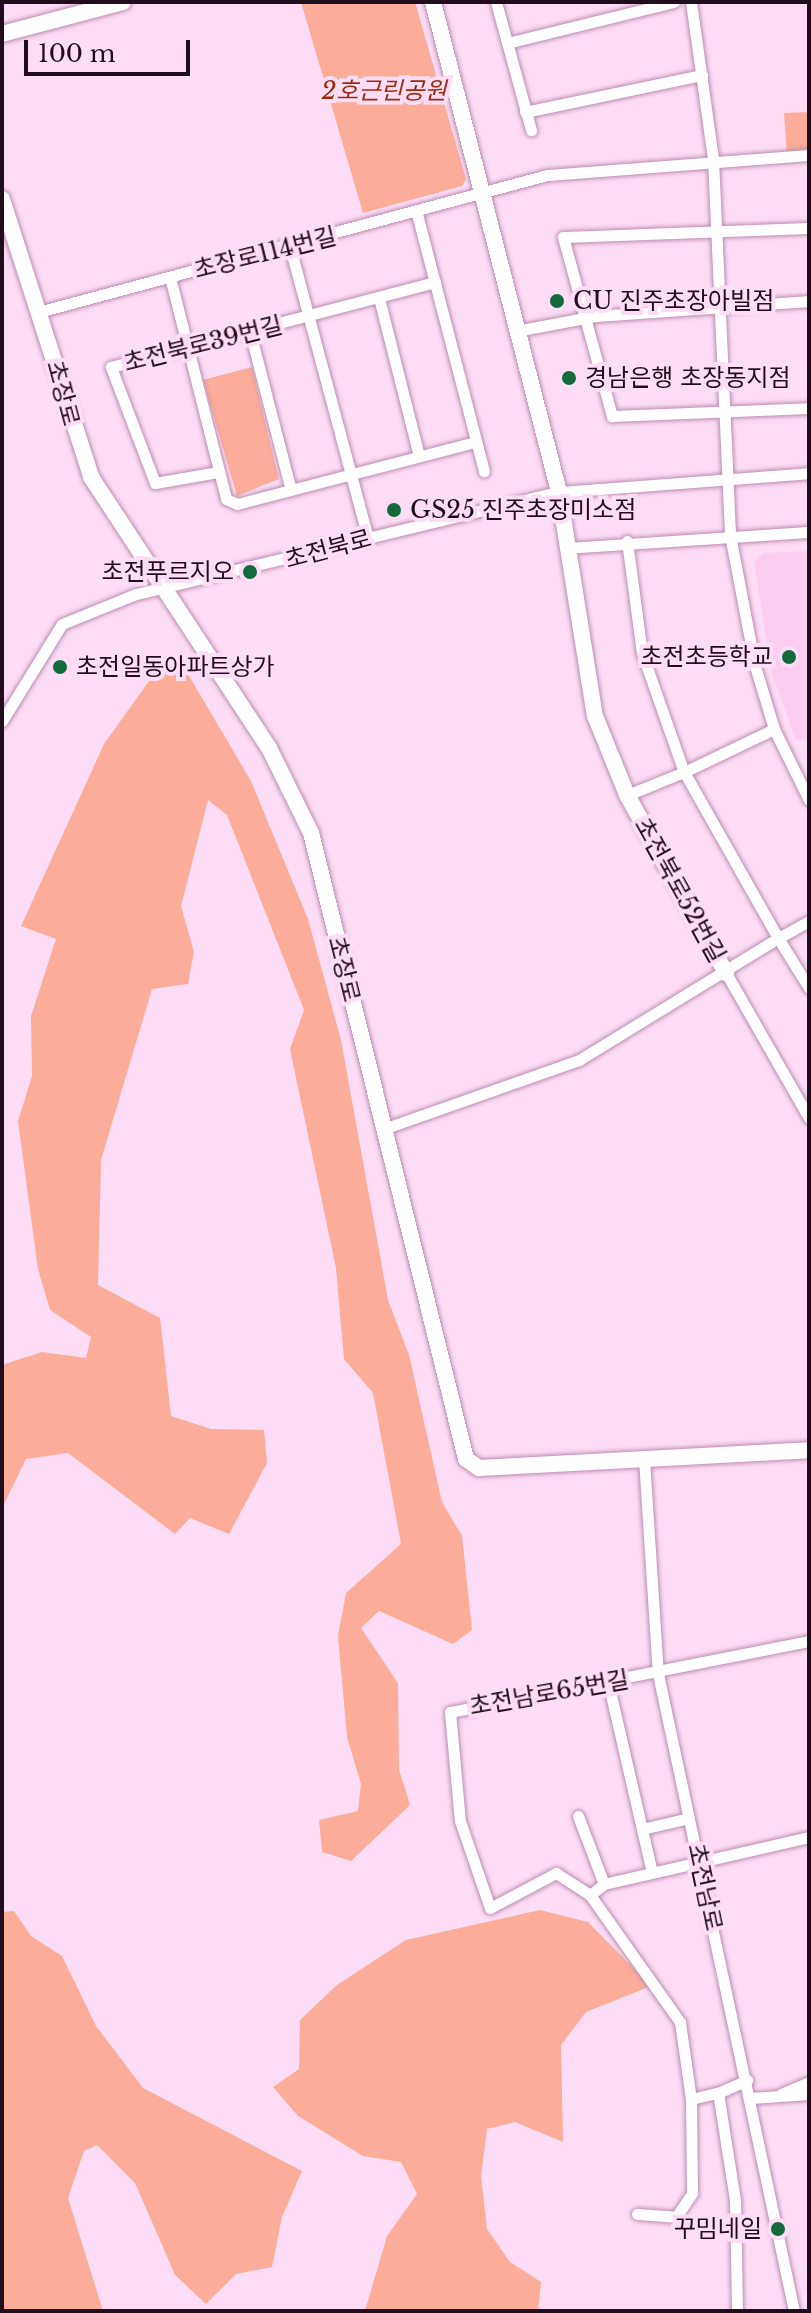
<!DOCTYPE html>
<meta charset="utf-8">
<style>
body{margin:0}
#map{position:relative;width:811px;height:2313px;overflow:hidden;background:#fdddf5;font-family:"Libre Baskerville","Noto Sans KR",serif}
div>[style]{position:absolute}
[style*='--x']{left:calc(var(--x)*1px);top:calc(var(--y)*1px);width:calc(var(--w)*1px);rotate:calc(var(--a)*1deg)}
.built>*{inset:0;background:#fccdf1}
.green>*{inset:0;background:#fbad99}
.roads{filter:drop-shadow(0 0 2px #bd8cb2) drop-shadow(0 0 2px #bd8cb2)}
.street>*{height:11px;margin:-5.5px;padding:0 5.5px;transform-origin:5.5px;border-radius:5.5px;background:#fff}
.secondary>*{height:16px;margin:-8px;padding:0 8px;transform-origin:8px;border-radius:8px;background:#fff}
.dots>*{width:22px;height:22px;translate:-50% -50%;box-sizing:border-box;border:4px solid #fdddf5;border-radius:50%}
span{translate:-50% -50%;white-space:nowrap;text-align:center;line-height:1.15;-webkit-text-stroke:8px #fdddf5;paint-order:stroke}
.park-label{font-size:24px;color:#9a2a0c;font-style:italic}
.street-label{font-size:24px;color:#200e1c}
.poi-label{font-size:24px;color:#200e1c}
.left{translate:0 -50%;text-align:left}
.right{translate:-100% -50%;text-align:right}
.frame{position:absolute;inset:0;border:4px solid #200e1c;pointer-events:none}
.scale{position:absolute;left:24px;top:40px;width:166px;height:36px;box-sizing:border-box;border:4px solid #200e1c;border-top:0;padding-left:10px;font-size:24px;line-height:28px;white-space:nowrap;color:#200e1c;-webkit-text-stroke:6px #fdddf5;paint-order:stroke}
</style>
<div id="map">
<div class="built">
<div style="clip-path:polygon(809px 551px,809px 739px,796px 740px,772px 674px,754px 562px,763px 553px)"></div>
</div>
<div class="green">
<div style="clip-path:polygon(301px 2px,415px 2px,466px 179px,462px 186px,363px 213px)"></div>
<div style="clip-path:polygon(809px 112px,809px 154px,787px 156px,784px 113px)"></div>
<div style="clip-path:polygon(252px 367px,279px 479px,237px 496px,203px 380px)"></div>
<div style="clip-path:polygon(159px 667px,185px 669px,251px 781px,308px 919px,341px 1040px,388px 1300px,409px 1355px,442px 1502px,462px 1536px,472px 1630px,453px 1644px,379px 1611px,361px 1628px,398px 1683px,399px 1769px,410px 1805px,351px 1861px,322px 1852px,319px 1820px,358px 1811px,361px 1784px,347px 1737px,338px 1636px,346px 1593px,401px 1544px,373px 1393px,344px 1359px,336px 1268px,290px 1049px,304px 1010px,227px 815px,208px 800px,181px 906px,194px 952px,188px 984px,152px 989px,101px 1160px,98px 1285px,160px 1318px,171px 1416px,211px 1429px,264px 1430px,267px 1463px,229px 1534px,190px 1518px,175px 1534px,68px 1453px,26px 1459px,2px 1508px,2px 1365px,42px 1352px,86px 1358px,91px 1337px,50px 1310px,38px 1269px,18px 1121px,32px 1076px,31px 1016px,56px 939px,21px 926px,104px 744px)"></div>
<div style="clip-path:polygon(540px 1910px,588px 1922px,651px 1986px,586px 2012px,561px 2045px,563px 2142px,515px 2122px,487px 2129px,481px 2176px,487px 2229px,510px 2262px,541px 2282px,538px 2311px,365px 2311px,387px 2236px,417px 2194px,401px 2162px,363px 2156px,298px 2116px,273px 2087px,299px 2069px,300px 2020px,337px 1985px,406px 1940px)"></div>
<div style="clip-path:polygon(14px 1911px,31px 1936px,62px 1956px,96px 2026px,143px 2088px,302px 2171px,282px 2217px,272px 2267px,236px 2274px,206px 2304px,175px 2275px,135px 2183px,97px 2145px,84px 2151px,68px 2198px,103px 2311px,2px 2311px,2px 1912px)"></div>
</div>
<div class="roads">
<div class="street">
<div style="--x:496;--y:2;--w:133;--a:74.7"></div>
<div style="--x:691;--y:2;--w:159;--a:82"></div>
<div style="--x:713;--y:159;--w:376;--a:87.4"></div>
<div style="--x:730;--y:535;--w:133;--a:79.2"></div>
<div style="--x:755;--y:666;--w:66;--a:73.2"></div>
<div style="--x:774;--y:729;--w:79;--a:63.8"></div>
<div style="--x:507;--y:43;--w:172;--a:-13.8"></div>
<div style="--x:525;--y:112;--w:181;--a:-11.8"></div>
<div style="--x:417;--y:214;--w:266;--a:75.4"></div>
<div style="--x:809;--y:228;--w:246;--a:177.9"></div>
<div style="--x:563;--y:237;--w:186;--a:74.7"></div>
<div style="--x:612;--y:416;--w:197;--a:-2.3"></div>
<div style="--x:290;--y:247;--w:301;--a:75"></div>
<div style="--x:170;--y:277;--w:229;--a:75.8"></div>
<div style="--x:226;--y:499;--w:12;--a:24"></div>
<div style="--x:237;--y:504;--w:246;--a:-14.6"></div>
<div style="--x:379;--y:298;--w:163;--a:75.8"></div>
<div style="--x:42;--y:311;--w:523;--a:-15.07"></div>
<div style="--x:547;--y:175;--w:263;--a:-4.4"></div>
<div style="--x:521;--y:330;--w:76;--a:-10.6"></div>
<div style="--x:596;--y:316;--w:214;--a:-4"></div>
<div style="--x:250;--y:332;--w:163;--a:75.5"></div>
<div style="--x:218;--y:472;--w:64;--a:170.1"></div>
<div style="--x:155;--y:483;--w:124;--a:-110.8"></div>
<div style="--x:111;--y:367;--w:335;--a:-14.7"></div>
<div style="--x:627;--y:541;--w:113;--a:82.4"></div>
<div style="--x:642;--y:653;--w:126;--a:70.6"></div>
<div style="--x:684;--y:772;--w:100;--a:-25.5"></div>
<div style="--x:566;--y:548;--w:244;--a:-3.8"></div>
<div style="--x:2;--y:721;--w:114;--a:-58.3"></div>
<div style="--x:62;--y:624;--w:80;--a:-22.1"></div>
<div style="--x:136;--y:594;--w:435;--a:-13.6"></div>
<div style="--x:559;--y:492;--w:251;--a:-4.3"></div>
<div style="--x:809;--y:921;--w:35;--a:151"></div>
<div style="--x:778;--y:938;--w:59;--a:58.2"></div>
<div style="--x:726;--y:973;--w:167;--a:60.2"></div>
<div style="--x:383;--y:1129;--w:208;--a:-19.4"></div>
<div style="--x:579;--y:1060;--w:233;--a:-31.5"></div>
<div style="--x:778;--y:938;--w:191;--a:-119.5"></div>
<div style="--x:684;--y:772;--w:61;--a:158"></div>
<div style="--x:644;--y:1459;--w:215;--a:86.3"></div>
<div style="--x:658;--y:1674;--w:651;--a:77.95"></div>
<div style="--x:809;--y:1641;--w:366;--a:168.8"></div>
<div style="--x:450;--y:1712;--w:109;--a:84.8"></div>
<div style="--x:460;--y:1821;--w:92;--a:71"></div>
<div style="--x:490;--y:1908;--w:75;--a:-27.9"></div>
<div style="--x:556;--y:1873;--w:40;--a:32.9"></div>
<div style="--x:590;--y:1895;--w:18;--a:-38"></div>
<div style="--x:604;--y:1884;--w:210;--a:-12.9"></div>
<div style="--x:608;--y:1682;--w:196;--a:77"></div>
<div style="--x:578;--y:1816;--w:73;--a:69.1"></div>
<div style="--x:642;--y:1829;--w:48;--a:-13.2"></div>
<div style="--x:590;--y:1895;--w:156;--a:54.7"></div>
<div style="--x:680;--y:2022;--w:78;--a:81.9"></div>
<div style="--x:691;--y:2099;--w:28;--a:-13"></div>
<div style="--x:781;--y:2094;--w:30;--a:-23"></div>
<div style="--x:751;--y:2098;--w:58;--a:-3.9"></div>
<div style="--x:637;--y:2214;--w:39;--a:4"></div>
<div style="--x:676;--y:2217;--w:29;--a:-56"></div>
<div style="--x:692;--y:2193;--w:94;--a:-90.6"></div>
<div style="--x:737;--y:2311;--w:111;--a:-91"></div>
<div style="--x:735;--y:2200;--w:108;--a:-99"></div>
<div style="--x:718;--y:2093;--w:32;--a:-24"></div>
</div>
<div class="secondary">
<div style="--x:433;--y:2;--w:506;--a:75.58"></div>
<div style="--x:559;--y:492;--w:227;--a:80.9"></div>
<div style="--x:595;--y:716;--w:85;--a:67.9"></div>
<div style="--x:627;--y:795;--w:204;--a:60.9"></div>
<div style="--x:2;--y:34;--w:125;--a:-14.8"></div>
<div style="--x:2;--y:199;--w:292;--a:72.2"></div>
<div style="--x:91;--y:477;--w:324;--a:56.7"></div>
<div style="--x:269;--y:748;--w:95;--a:63.7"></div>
<div style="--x:311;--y:833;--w:645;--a:76.09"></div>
<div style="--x:466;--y:1459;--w:16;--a:35"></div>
<div style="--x:479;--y:1468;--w:330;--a:-3.1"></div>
</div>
</div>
<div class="dots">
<div style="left:557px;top:301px;background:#136b3d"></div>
<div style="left:569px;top:378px;background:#136b3d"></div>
<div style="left:394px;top:510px;background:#136b3d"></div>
<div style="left:250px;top:572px;background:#136b3d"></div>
<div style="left:789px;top:657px;background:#136b3d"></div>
<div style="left:60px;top:667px;background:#136b3d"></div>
<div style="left:778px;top:2229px;background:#136b3d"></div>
</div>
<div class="park-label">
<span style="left:384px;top:91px">2호근린공원</span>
</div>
<div class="street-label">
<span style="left:265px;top:253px;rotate:-14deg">초장로114번길</span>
<span style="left:203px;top:344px;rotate:-14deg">초전북로39번길</span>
<span style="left:63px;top:393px;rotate:75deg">초장로</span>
<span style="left:328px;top:549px;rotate:-15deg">초전북로</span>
<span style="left:680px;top:890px;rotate:61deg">초전북로52번길</span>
<span style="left:344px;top:969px;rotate:76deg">초장로</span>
<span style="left:549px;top:1693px;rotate:-10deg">초전남로65번길</span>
<span style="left:705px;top:1887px;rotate:78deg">초전남로</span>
</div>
<div class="poi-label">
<span class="left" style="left:573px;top:301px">CU 진주초장아빌점</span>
<span class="left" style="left:585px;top:378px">경남은행 초장동지점</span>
<span class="left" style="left:410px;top:510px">GS25 진주초장미소점</span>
<span class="right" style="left:234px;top:572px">초전푸르지오</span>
<span class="right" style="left:773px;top:657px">초전초등학교</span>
<span class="left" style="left:76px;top:667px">초전일동아파트상가</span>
<span class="right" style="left:762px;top:2229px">꾸밈네일</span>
</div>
<div class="frame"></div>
<div class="scale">100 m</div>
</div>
